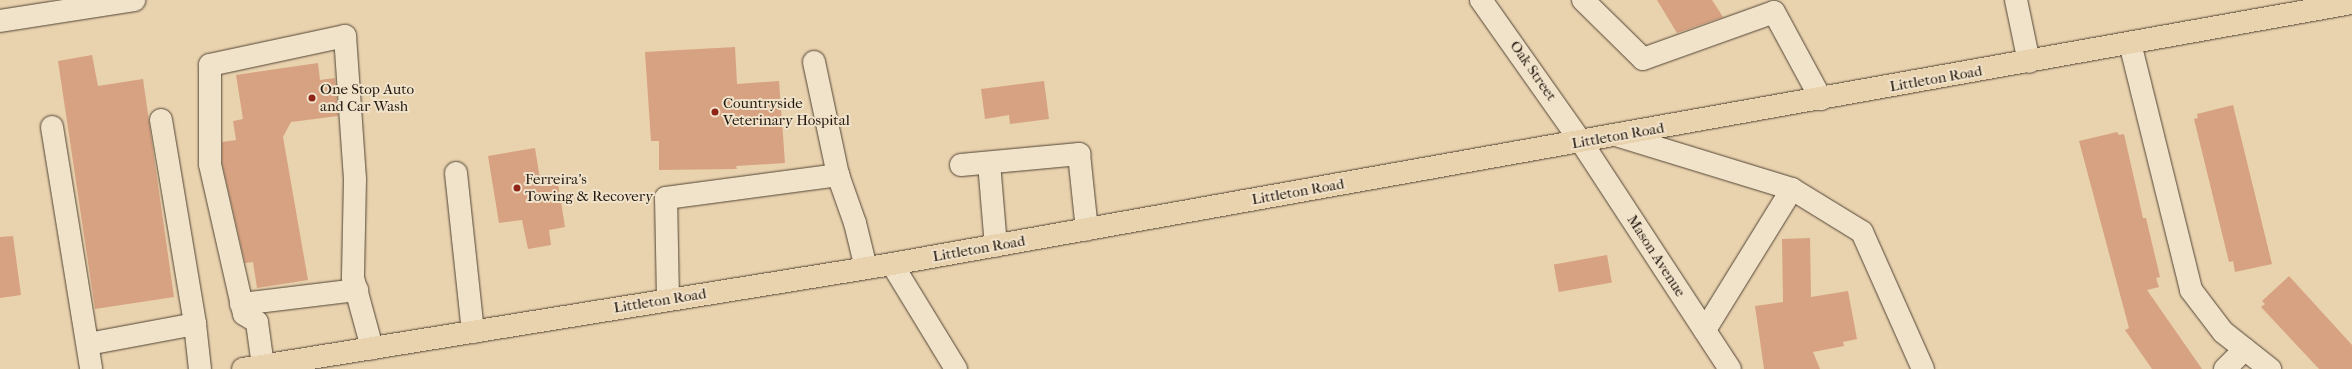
<!DOCTYPE html>
<style>
body{margin:0}
#map{position:relative;width:2352px;height:369px;overflow:hidden;background:#e9d2ae;font-family:"IM FELL French Canon",serif}
div>[style]{position:absolute}
[style*='--x']{left:calc(var(--x)*1px);top:calc(var(--y)*1px);width:calc(var(--w)*1px);rotate:calc(var(--a)*1deg)}
.building>*{inset:0;background:#d7a281;transform-origin:0 0}
.roads{filter:drop-shadow(0 0 1px #524535) drop-shadow(0 0 1px #524535)}
.minor>*{height:22px;margin:-11px;padding:0 11px;transform-origin:11px;border-radius:11px;background:#f1e2ca}
.major>*{height:22px;margin:-11px;padding:0 11px;transform-origin:11px;border-radius:11px;background:#e9d2ae}
.dots>*{width:11px;height:11px;translate:-50% -50%;box-sizing:border-box;border:2px solid #f1e2ca;border-radius:50%}
span{translate:-50% -50%;white-space:nowrap;text-align:center;line-height:1.15;-webkit-text-stroke:4px #f1e2ca;paint-order:stroke}
.street-label{font-size:15px;color:#1f160d}
.poi-label{font-size:15px;color:#1f160d}
.left{translate:0 -50%;text-align:left}
</style>
<div id="map">
<div class="building">
<div style="clip-path:polygon(1657px 0,1712px 0,1723px 17px,1677px 33px)"></div>
<div style="clip-path:polygon(735px 47px,737px 84px,779px 81px,785px 163px,736px 166px,737px 169px,659px 170px,659px 141px,651px 141px,645px 52px)"></div>
<div style="clip-path:polygon(92px 55px,98px 86px,143px 79px,174px 297px,95px 309px,58px 61px)"></div>
<div style="clip-path:polygon(318px 63px,320px 80px,335px 78px,338px 116px,291px 122px,283px 137px,308px 280px,257px 288px,253px 262px,245px 263px,222px 163px,222px 142px,236px 140px,233px 121px,243px 119px,236px 75px)"></div>
<div style="clip-path:polygon(1044px 81px,1049px 119px,1010px 124px,1009px 115px,985px 119px,981px 89px)"></div>
<div style="clip-path:polygon(2233px 105px,2272px 264px,2235px 272px,2233px 261px,2229px 262px,2194px 119px,2198px 118px,2197px 114px)"></div>
<div style="clip-path:polygon(2117px 132px,2119px 135px,2124px 134px,2143px 218px,2146px 218px,2160px 277px,2156px 278px,2159px 287px,2147px 290px,2202px 369px,2152px 369px,2125px 330px,2129px 328px,2079px 141px)"></div>
<div style="clip-path:polygon(535px 148px,540px 179px,557px 177px,565px 227px,549px 230px,551px 245px,528px 249px,522px 220px,499px 223px,488px 156px)"></div>
<div style="clip-path:polygon(13px 236px,21px 295px,0 298px,0 237px)"></div>
<div style="clip-path:polygon(1810px 238px,1811px 297px,1848px 291px,1857px 339px,1843px 342px,1844px 346px,1813px 352px,1820px 369px,1764px 369px,1755px 306px,1783px 302px,1782px 239px)"></div>
<div style="left:1607px;top:255px;width:28px;height:54px;rotate:80deg"></div>
<div style="clip-path:polygon(2289px 276px,2352px 345px,2352px 369px,2319px 369px,2261px 307px,2265px 304px,2262px 301px)"></div>
</div>
<div class="roads">
<div class="minor">
<div style="--x:1481;--y:0;--w:175;--a:54.8"></div>
<div style="--x:1582;--y:143;--w:270;--a:56.8"></div>
<div style="--x:1583;--y:0;--w:84;--a:44.5"></div>
<div style="--x:1643;--y:59;--w:139;--a:-19.7"></div>
<div style="--x:1774;--y:12;--w:99;--a:61.6"></div>
<div style="--x:2016;--y:0;--w:63;--a:78.2"></div>
<div style="--x:0;--y:21;--w:136;--a:-8.9"></div>
<div style="--x:2130;--y:43;--w:254;--a:76.1"></div>
<div style="--x:2191;--y:290;--w:53;--a:52.7"></div>
<div style="--x:2223;--y:332;--w:60;--a:38.2"></div>
<div style="--x:814;--y:62;--w:116;--a:78"></div>
<div style="--x:161;--y:120;--w:207;--a:80.5"></div>
<div style="--x:195;--y:324;--w:45;--a:83.7"></div>
<div style="--x:52;--y:127;--w:245;--a:80.8"></div>
<div style="--x:1619;--y:136;--w:181;--a:17"></div>
<div style="--x:1792;--y:189;--w:166;--a:121.7"></div>
<div style="--x:989;--y:163;--w:83;--a:85.2"></div>
<div style="--x:961;--y:165;--w:119;--a:-5.3"></div>
<div style="--x:1079;--y:154;--w:76;--a:84"></div>
<div style="--x:456;--y:173;--w:160;--a:83.9"></div>
<div style="--x:1792;--y:189;--w:82;--a:31.6"></div>
<div style="--x:1862;--y:232;--w:150;--a:66"></div>
<div style="--x:892;--y:264;--w:123;--a:58.6"></div>
<div style="--x:668;--y:300;--w:102;--a:-91.1"></div>
<div style="--x:666;--y:198;--w:174;--a:-7.6"></div>
<div style="--x:838;--y:175;--w:51;--a:70.5"></div>
<div style="--x:855;--y:223;--w:46;--a:76.3"></div>
<div style="--x:241;--y:304;--w:117;--a:-6.9"></div>
<div style="--x:88;--y:344;--w:109;--a:-10.6"></div>
<div style="--x:263;--y:366;--w:44;--a:-97.8"></div>
<div style="--x:257;--y:322;--w:15;--a:-148"></div>
<div style="--x:244;--y:314;--w:154;--a:-102.8"></div>
<div style="--x:210;--y:164;--w:99;--a:-90"></div>
<div style="--x:210;--y:65;--w:138;--a:-12.1"></div>
<div style="--x:345;--y:36;--w:143;--a:86"></div>
<div style="--x:355;--y:179;--w:99;--a:91.2"></div>
<div style="--x:353;--y:278;--w:73;--a:74.8"></div>
<div style="--x:2225;--y:369;--w:28;--a:-45"></div>
</div>
<div class="major">
<div style="--x:243;--y:369;--w:657;--a:-9.19"></div>
<div style="--x:892;--y:264;--w:1483;--a:-10.14"></div>
</div>
</div>
<div class="dots">
<div style="left:312px;top:98px;background:#8f2418"></div>
<div style="left:715px;top:112px;background:#8f2418"></div>
<div style="left:517px;top:188px;background:#8f2418"></div>
</div>
<div class="street-label">
<span style="left:1533px;top:71px;rotate:55deg">Oak Street</span>
<span style="left:1936px;top:79px;rotate:-10deg">Littleton Road</span>
<span style="left:1618px;top:136px;rotate:-10deg">Littleton Road</span>
<span style="left:1298px;top:192px;rotate:-10deg">Littleton Road</span>
<span style="left:979px;top:249px;rotate:-10deg">Littleton Road</span>
<span style="left:1656px;top:256px;rotate:57deg">Mason Avenue</span>
<span style="left:660px;top:301px;rotate:-9deg">Littleton Road</span>
</div>
<div class="poi-label">
<span class="left" style="left:320px;top:98px">One Stop Auto<br>and Car Wash</span>
<span class="left" style="left:723px;top:112px">Countryside<br>Veterinary Hospital</span>
<span class="left" style="left:525px;top:188px">Ferreira's<br>Towing &amp; Recovery</span>
</div>
</div>
